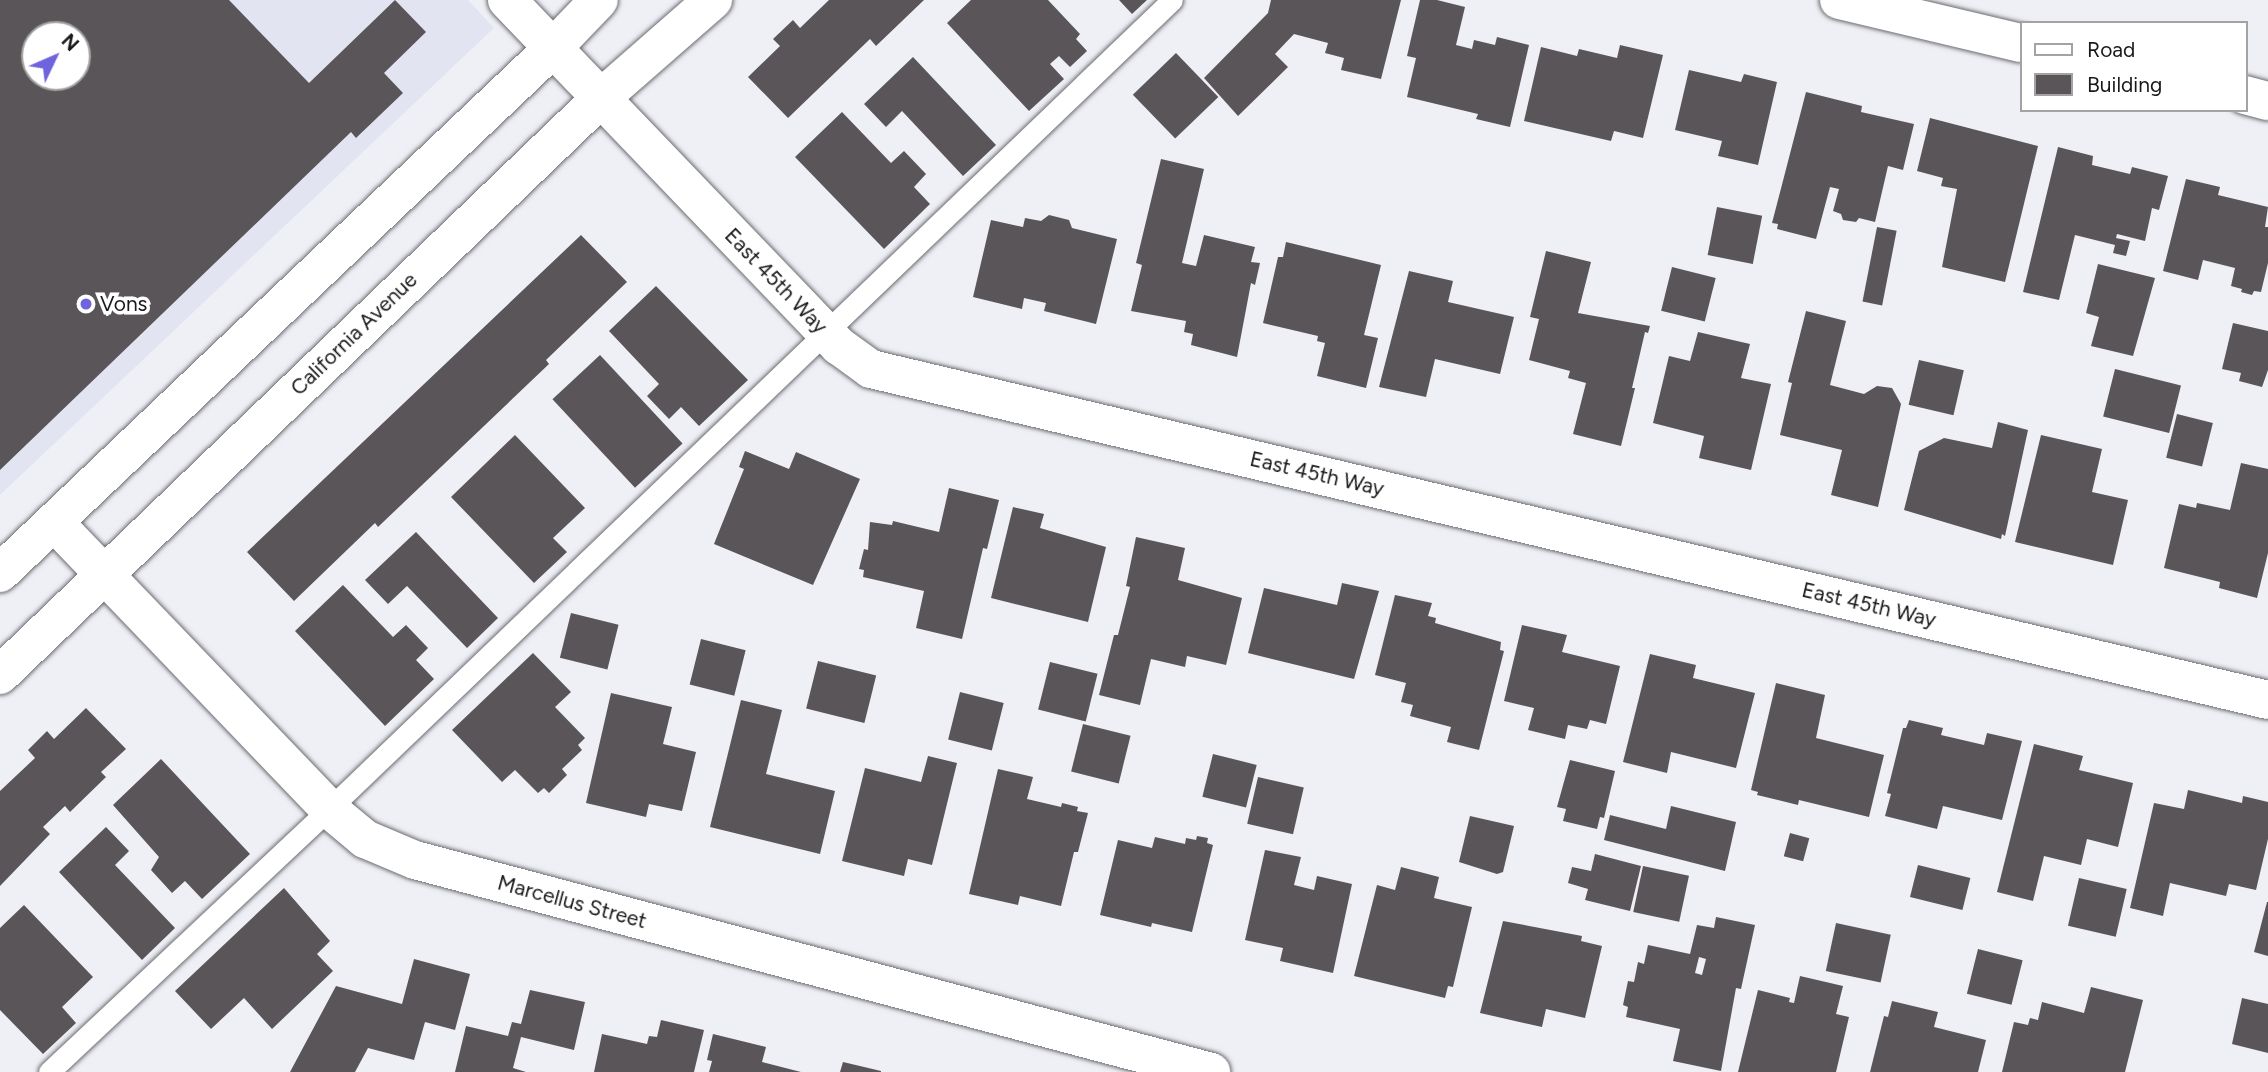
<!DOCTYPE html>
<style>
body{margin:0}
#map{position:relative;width:2268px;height:1072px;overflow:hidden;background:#eff0f6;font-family:Figtree,sans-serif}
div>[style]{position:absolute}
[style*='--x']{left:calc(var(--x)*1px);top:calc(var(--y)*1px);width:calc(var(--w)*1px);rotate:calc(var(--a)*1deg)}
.built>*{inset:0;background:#e3e4f2}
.building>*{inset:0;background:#5a5559;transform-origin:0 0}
.roads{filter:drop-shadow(0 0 2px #6b6b70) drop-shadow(0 0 2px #6b6b70)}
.service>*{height:21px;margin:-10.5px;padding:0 10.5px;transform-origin:10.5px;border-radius:10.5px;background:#fff}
.minor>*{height:38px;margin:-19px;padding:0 19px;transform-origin:19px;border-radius:19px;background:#fff}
.tertiary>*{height:38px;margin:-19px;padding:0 19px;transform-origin:19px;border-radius:19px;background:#fff}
.dots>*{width:19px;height:19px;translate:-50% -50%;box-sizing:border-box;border:4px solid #fff;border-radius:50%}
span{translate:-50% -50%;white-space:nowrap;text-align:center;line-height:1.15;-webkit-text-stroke:7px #fff;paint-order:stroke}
.street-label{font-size:21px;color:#18191b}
.poi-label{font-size:21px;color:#18191b}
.left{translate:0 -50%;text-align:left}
.legend{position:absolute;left:2020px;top:21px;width:228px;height:91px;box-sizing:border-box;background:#fff;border:2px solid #a3a3a4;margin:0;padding:9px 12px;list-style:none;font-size:21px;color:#18191b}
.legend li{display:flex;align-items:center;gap:14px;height:35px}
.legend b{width:35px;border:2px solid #a3a3a4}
.north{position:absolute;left:21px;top:21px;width:70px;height:70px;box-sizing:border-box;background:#fff;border:2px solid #a3a3a4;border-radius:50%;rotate:46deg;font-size:19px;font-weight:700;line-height:28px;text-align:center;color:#18191b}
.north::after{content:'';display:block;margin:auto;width:24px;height:32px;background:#6f64de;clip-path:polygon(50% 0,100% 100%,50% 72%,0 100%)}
</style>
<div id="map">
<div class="built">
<div style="clip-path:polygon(evenodd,0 0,468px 0,494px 28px,0 495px,0 0,35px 35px,77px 35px,77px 77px,35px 77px,35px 35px)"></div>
</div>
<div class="building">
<div style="clip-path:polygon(evenodd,0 0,229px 0,309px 83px,395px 0,426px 32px,384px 73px,403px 93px,356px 138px,351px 132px,0 470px,0 0,35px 35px,77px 35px,77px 77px,35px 77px,35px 35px)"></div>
<div style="clip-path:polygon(829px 0,924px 0,876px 46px,870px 39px,788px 118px,748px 77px,780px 46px,773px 39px,793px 20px,800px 28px)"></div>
<div style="clip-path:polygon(971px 0,1048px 0,1080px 34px,1076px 39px,1087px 51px,1070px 67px,1059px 56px,1050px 64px,1064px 79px,1029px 111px,947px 23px)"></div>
<div style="clip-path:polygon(1119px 0,1147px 0,1132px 14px)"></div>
<div style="clip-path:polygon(1271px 0,1401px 0,1381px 79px,1341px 70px,1344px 58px,1325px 53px,1328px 43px,1294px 34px,1275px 54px,1288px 67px,1238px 116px,1204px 78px,1268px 13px)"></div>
<div style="clip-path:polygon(1420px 0,1437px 0,1465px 7px,1456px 45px,1472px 49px,1474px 40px,1495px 45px,1497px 37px,1529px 45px,1510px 127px,1476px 119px,1478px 114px,1407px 97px,1416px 58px,1407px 56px)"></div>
<div style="clip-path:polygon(1620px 45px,1663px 55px,1643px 138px,1614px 131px,1611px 141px,1524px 121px,1541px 47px,1577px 56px,1579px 49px,1617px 58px)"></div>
<div style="left:1176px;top:53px;width:61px;height:60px;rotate:46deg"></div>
<div style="clip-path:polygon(913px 57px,996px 145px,963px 176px,902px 111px,886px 127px,864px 104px)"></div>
<div style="clip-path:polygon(1689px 70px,1741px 82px,1744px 74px,1777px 82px,1758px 165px,1718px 156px,1722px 141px,1675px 130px)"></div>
<div style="clip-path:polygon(1806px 92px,1862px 106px,1861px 112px,1914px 124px,1903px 170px,1888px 166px,1875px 222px,1859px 218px,1856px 222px,1843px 220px,1841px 214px,1833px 211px,1839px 189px,1830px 187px,1816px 239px,1777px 229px,1778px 224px,1772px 223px)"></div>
<div style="clip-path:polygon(842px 112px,891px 163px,904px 151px,926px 174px,914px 187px,930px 204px,884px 249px,795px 157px)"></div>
<div style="clip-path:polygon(1930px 118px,2038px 146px,2005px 282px,1942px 267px,1957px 189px,1941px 186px,1943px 178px,1917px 171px)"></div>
<div style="clip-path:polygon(2058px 147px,2093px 156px,2092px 165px,2130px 174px,2132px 167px,2168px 176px,2159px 210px,2152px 208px,2145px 241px,2117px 234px,2116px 238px,2130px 241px,2126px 256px,2113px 253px,2115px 245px,2075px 235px,2059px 300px,2023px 292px)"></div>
<div style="clip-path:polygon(1161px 159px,1204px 169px,1182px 263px,1196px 266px,1204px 235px,1255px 247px,1251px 262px,1260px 263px,1255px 285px,1251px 283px,1237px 357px,1191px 345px,1193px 334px,1184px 332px,1186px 321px,1131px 311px,1142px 265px,1136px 263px)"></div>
<div style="clip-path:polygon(2186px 179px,2220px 187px,2218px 195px,2268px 207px,2265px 227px,2268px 227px,2268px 263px,2261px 292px,2254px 291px,2252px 295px,2241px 292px,2242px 289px,2231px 286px,2235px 268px,2203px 260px,2198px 280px,2163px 271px)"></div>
<div style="left:1717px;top:207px;width:46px;height:49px;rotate:11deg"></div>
<div style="clip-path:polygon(1049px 215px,1069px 220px,1072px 228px,1117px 239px,1096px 324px,1044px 311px,1046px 303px,1024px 298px,1022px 309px,973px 297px,991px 220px,1023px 227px,1025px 218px,1041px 221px)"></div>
<div style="left:1877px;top:227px;width:20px;height:76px;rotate:11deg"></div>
<div style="clip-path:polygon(581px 235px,627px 282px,546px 360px,549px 364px,378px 527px,375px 523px,294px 601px,247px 552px)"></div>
<div style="clip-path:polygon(1286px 242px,1381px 265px,1364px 335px,1378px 338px,1366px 388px,1317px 376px,1325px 343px,1317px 341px,1318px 336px,1263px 323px,1278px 257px,1283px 257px)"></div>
<div style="clip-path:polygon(1546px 251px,1591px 262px,1578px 313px,1650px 326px,1648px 333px,1645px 332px,1632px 388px,1635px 388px,1621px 446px,1573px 434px,1586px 383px,1568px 378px,1570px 371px,1529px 360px,1539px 319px,1530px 317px)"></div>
<div style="clip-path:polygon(2098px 264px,2155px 278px,2133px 356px,2091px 346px,2099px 317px,2086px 313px)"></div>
<div style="left:1672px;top:267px;width:45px;height:45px;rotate:14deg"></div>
<div style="clip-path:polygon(1409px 271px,1453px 281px,1448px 302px,1514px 317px,1500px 374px,1435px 359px,1426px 397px,1379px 387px)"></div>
<div style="clip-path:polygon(656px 286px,748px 380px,699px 426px,681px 407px,669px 419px,647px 396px,659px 384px,609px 331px)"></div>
<div style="clip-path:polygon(1806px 311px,1846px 321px,1830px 385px,1864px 394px,1877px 386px,1892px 388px,1901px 404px,1878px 507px,1831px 495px,1842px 450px,1780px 435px,1792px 383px,1788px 382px)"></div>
<div style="clip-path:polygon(2233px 323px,2268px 331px,2268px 370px,2262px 387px,2239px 381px,2241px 373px,2222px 369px)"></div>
<div style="clip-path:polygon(1698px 332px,1750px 344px,1741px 378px,1771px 384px,1751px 470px,1699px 458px,1704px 436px,1653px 423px,1669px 356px,1690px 361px)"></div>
<div style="left:600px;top:355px;width:121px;height:65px;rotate:47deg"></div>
<div style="left:1919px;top:360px;width:46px;height:46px;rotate:13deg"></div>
<div style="left:2115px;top:369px;width:68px;height:49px;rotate:14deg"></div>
<div style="left:2177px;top:414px;width:37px;height:45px;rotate:14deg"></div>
<div style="clip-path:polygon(1998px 422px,2028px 430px,2005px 536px,2002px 534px,2001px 539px,1904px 510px,1919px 451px,1944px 438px,1992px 448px)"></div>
<div style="clip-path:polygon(515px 435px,585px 508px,553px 538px,567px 552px,534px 583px,451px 497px)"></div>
<div style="clip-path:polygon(2041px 435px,2102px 449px,2092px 492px,2128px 500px,2113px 565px,2015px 542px)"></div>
<div style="clip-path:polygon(745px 451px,789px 469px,796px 452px,860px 479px,813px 585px,714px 544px,744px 469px,739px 467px)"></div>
<div style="clip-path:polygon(2241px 463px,2268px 469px,2268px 553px,2257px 598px,2219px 588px,2220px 582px,2164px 568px,2179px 504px,2196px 508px,2197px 503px,2230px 510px)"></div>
<div style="clip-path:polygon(949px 488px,999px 500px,987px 549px,983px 548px,962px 639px,916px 628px,924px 591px,863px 577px,864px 570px,859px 569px,864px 549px,868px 550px,870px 522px,892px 525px,893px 521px,939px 532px)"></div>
<div style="clip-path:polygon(1013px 507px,1044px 514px,1040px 528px,1106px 547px,1088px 622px,991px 598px)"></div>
<div style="clip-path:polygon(416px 532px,498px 618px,467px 648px,407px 586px,388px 604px,365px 580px)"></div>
<div style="clip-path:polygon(1136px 537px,1185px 548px,1178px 580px,1242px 598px,1226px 665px,1187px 656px,1185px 667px,1151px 659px,1140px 705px,1099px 695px,1114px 635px,1118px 635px,1130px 587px,1126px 586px)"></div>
<div style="clip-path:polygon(1342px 583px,1379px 591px,1354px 679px,1248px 653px,1264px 588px,1337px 605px)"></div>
<div style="clip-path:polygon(343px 585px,393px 637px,406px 625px,428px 648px,416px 660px,434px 679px,385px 726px,295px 631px)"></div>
<div style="clip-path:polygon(1395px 595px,1432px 603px,1428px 616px,1436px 618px,1435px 623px,1501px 642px,1500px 650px,1504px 651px,1479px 750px,1447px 742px,1451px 727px,1410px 716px,1413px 705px,1401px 702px,1406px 683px,1375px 675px)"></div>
<div style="left:571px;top:613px;width:49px;height:46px;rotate:14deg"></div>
<div style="clip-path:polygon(1522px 625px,1567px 635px,1562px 652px,1620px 666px,1606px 724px,1590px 720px,1587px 729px,1568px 725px,1565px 739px,1528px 730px,1534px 708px,1504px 701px)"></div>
<div style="left:701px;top:639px;width:46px;height:47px;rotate:14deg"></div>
<div style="clip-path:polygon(533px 653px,571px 692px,555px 707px,585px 738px,578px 745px,582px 750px,562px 769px,567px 775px,549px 793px,544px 788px,538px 793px,515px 770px,502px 782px,452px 730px)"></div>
<div style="clip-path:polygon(1650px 654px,1696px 665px,1693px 678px,1755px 693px,1736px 768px,1671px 752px,1667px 773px,1623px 762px)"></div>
<div style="left:818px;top:661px;width:60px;height:49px;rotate:14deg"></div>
<div style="left:1050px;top:662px;width:49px;height:49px;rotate:14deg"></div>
<div style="clip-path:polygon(1776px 683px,1825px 695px,1816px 738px,1884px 755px,1869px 817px,1799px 800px,1798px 805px,1757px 795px,1758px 792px,1751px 790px)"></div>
<div style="left:960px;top:692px;width:45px;height:49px;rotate:14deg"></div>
<div style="clip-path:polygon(611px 693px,672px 707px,663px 744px,696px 752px,682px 811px,649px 804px,646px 817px,586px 803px)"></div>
<div style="clip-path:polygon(741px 700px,782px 710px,766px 774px,835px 791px,820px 854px,710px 827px)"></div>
<div style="clip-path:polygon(86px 708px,126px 749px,101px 772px,106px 777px,70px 812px,65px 806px,43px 827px,50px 834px,0 886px,0 791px,35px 758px,28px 750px,47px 731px,54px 739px)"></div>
<div style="clip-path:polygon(1909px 720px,1943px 728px,1941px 735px,1984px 745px,1987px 733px,2022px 741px,2002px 820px,1943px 806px,1937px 829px,1885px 816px,1891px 794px,1887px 793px,1903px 728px,1906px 728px)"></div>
<div style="left:1083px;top:724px;width:49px;height:49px;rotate:14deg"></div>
<div style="clip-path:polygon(2034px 744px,2083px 756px,2079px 770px,2133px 783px,2118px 847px,2087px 839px,2081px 865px,2044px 856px,2033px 901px,1997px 892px)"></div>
<div style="left:1213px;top:754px;width:45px;height:44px;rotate:14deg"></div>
<div style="clip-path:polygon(928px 756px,957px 763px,932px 865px,908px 859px,904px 876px,842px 861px,865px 768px,921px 782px)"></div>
<div style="clip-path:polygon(161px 759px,250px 854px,202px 899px,185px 881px,172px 893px,151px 870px,159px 857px,113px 805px)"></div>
<div style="clip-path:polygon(1570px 760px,1615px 771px,1604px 818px,1600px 817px,1597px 829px,1563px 821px,1566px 809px,1557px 807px)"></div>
<div style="clip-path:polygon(998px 769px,1033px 777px,1027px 799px,1061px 807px,1062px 803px,1078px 807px,1077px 811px,1088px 813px,1078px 852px,1074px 852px,1061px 906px,1020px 896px,1018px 905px,969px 894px)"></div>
<div style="left:1258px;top:777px;width:47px;height:48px;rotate:13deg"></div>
<div style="clip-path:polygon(2188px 790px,2242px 803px,2243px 796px,2268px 802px,2268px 839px,2256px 890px,2229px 884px,2226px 896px,2170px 883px,2163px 916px,2130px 908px,2154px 803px,2184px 809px)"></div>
<div style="clip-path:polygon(1671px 806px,1736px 822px,1725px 871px,1604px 840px,1610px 815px,1666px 829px)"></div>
<div style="clip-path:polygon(1470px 816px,1514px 826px,1503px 872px,1497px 874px,1459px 862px)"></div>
<div style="clip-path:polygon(106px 827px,129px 851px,115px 865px,175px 928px,142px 960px,59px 872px)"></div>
<div style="left:1790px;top:833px;width:20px;height:24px;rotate:15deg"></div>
<div style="clip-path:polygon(1197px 836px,1208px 838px,1207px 843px,1213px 845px,1192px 932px,1152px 923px,1151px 927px,1100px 915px,1118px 840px,1152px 848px,1155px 837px,1185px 844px,1186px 838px,1196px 840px)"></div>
<div style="clip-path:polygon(1265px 850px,1301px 857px,1294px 885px,1314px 890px,1317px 876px,1352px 884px,1333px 973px,1280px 961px,1283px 948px,1245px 940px)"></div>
<div style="clip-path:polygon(1595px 854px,1641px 866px,1630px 911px,1585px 900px,1588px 889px,1568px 883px,1572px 867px,1591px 871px)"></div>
<div style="left:1918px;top:865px;width:54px;height:33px;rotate:14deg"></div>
<div style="left:1643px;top:866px;width:47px;height:47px;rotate:12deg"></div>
<div style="clip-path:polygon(1401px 867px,1439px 877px,1434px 898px,1472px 907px,1453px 987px,1448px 986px,1445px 998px,1354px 976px,1377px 885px,1395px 890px)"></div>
<div style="left:2079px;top:878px;width:49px;height:49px;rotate:13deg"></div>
<div style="clip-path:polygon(284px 888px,330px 941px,317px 954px,333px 971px,272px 1029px,244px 998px,211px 1029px,175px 991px)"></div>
<div style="clip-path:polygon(2267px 902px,2268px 902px,2268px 956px,2254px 952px)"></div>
<div style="clip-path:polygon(24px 905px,93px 977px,62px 1007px,76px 1023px,43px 1054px,0 1010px,0 928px)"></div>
<div style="clip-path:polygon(evenodd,1716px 917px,1755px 925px,1741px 989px,1736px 988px,1721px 1071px,1673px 1061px,1680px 1029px,1626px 1017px,1628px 1007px,1623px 1005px,1628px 981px,1634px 982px,1638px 962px,1644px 964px,1648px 945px,1690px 954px,1697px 925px,1714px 928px,1716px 917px,1699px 957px,1706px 959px,1702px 975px,1695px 973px,1699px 957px)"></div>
<div style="clip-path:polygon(1503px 921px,1582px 936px,1581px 941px,1602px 946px,1585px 1018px,1546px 1009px,1542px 1027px,1480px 1013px)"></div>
<div style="left:1836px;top:923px;width:56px;height:49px;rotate:12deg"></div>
<div style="left:1978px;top:949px;width:46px;height:46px;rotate:14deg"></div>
<div style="clip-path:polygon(414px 959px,470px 974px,455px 1030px,425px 1022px,414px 1060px,368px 1048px,355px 1072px,290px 1072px,336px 986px,402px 1004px)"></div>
<div style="clip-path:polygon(1800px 976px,1843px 986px,1836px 1014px,1849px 1017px,1836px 1072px,1738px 1072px,1758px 990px,1790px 998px,1789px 1002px,1794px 1003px)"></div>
<div style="clip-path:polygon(2091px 987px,2143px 1000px,2125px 1072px,2002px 1072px,2014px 1022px,2028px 1025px,2030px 1018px,2038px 1020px,2042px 1002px,2084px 1013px)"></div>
<div style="clip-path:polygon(530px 990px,585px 1002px,574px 1050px,521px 1037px,513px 1068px,526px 1072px,455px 1072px,466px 1026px,508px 1036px,512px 1022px,521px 1024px)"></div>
<div style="clip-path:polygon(2242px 998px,2268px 1004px,2268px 1053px,2232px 1044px)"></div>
<div style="clip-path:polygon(1892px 1001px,1938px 1012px,1934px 1027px,1986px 1040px,1978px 1072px,1870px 1072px,1884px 1016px,1888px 1017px)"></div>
<div style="clip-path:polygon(661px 1020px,704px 1030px,694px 1072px,594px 1072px,602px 1034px,647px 1044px,649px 1036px,657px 1037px)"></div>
<div style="clip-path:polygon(713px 1034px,766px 1047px,762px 1062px,801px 1072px,709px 1072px,712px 1061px,707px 1060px)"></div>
<div style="clip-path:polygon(843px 1062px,881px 1071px,881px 1072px,840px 1072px)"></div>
</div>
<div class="roads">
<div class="service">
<div style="--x:49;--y:1072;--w:384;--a:-43.2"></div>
<div style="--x:329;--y:809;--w:1168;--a:-43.82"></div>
</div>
<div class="minor">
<div style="--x:1839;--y:0;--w:187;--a:13.3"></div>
<div style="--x:2245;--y:95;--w:24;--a:15"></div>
<div style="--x:601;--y:98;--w:344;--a:46.2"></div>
<div style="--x:839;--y:346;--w:39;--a:36"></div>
<div style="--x:871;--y:369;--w:1436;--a:13.33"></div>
<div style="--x:54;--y:522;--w:397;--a:46.2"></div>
<div style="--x:329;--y:809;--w:47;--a:39.8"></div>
<div style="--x:365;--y:839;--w:54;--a:22.8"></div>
<div style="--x:415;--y:860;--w:824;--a:14.91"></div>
</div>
<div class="tertiary">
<div style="--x:507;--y:0;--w:136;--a:46.2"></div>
<div style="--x:0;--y:573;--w:763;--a:-43.51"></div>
<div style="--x:553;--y:48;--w:66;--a:-46.2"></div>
<div style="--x:0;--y:675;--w:833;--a:-43.83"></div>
<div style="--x:601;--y:98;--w:149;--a:-41.2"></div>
</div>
</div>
<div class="dots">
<div style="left:86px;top:304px;background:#6f64de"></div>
</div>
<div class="street-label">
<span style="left:776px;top:281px;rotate:46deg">East 45th Way</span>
<span style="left:354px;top:334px;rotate:-44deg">California Avenue</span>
<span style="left:1317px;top:474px;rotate:13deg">East 45th Way</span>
<span style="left:1869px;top:605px;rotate:13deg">East 45th Way</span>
<span style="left:572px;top:902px;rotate:15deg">Marcellus Street</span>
</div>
<div class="poi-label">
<span class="left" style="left:100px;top:304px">Vons</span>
</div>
<ul class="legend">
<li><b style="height:9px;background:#fff"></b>Road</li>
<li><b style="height:19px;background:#5a5559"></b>Building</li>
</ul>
<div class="north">N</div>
</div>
